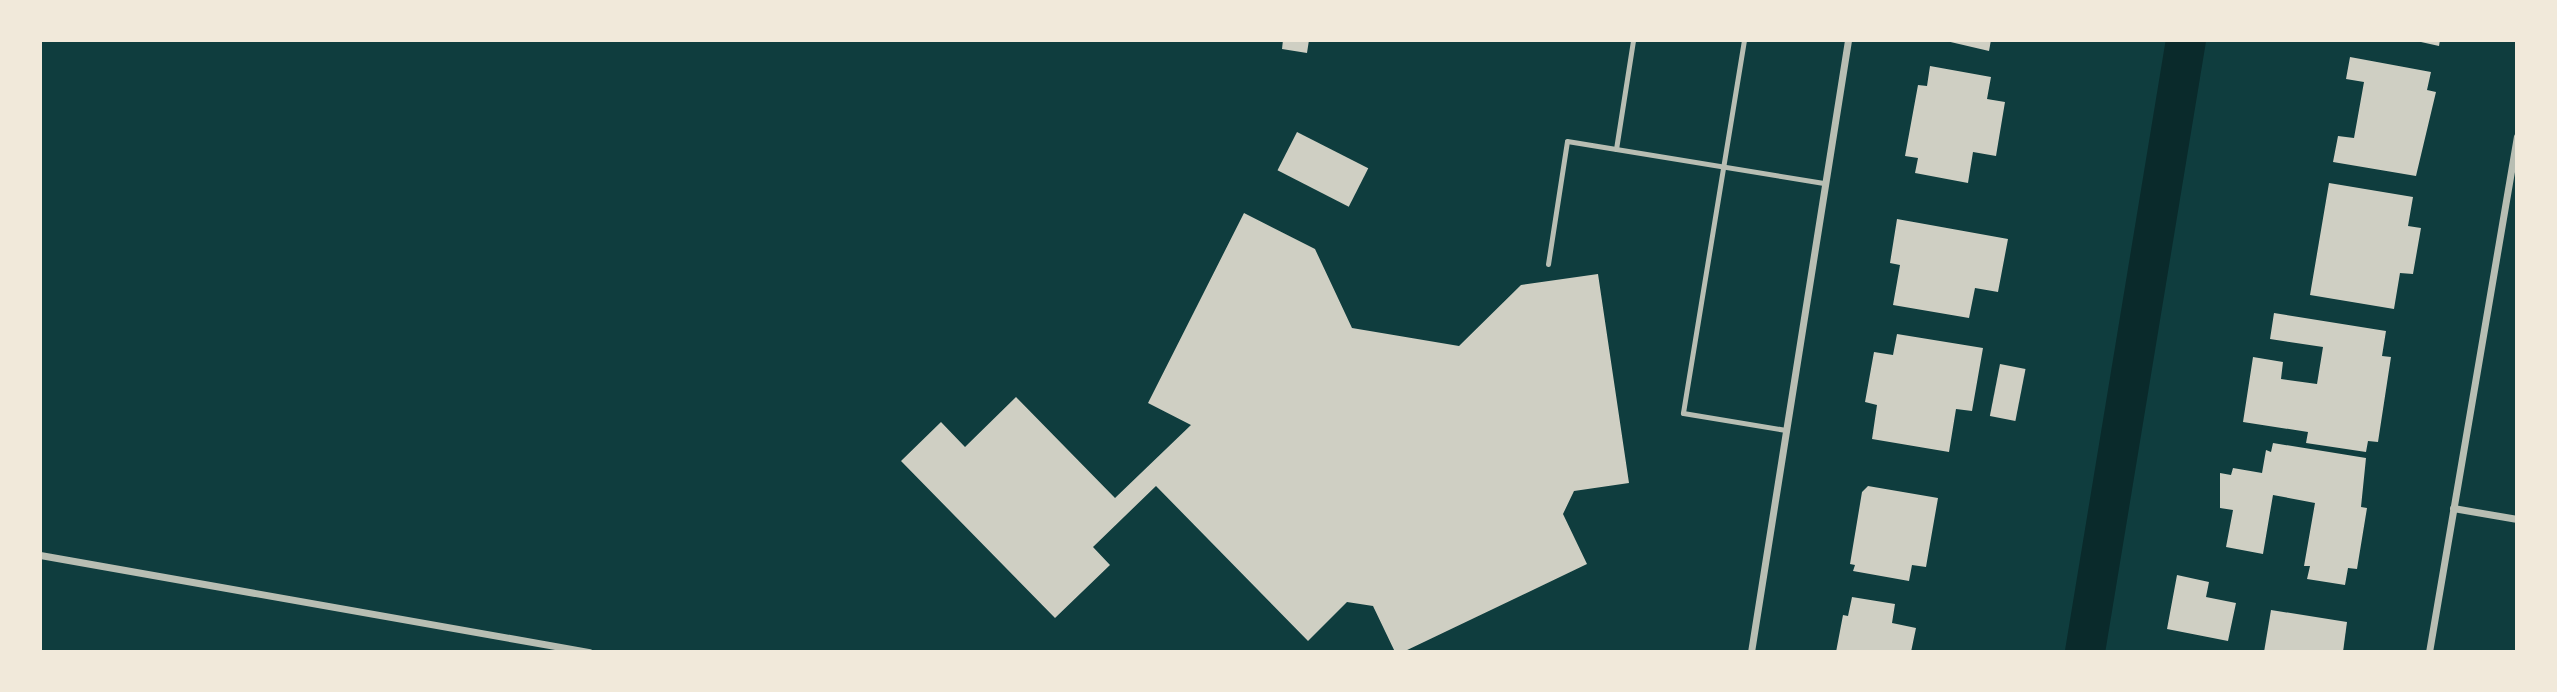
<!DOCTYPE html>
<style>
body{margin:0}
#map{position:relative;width:2557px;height:692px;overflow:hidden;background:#0f3d3e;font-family:Barlow,sans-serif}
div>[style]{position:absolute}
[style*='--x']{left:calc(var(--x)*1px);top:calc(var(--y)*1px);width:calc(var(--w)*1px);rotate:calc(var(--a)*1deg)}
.canal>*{height:40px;margin:-20px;padding:0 20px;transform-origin:20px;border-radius:20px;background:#0a2a2b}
.building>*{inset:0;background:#cfcfc3;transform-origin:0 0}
.service>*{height:5px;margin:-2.5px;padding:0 2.5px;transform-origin:2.5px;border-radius:2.5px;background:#b8beb3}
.minor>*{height:7px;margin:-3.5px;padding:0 3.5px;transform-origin:3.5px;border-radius:3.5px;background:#b8beb3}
span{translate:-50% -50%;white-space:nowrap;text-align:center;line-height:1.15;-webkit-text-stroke:5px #f1e9da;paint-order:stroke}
.frame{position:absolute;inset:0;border:42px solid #f1e9da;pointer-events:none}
</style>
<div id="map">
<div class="canal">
<div style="--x:2085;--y:652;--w:620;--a:-80.63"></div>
</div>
<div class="building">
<div style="clip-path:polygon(1283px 40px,1309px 40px,1307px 53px,1282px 49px)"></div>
<div style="clip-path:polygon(1942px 40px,1991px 40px,1989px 51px)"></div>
<div style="clip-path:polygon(2412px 40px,2440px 40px,2439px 46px)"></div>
<div style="clip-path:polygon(2350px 57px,2431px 72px,2427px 90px,2436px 92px,2416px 176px,2333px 162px,2338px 136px,2354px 138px,2364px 82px,2346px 79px)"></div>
<div style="clip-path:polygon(1930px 66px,1991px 77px,1987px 99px,2005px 102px,1996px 156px,1973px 152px,1968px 183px,1915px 173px,1918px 158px,1905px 156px,1918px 85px,1927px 86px)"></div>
<div style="left:1297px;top:132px;width:80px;height:43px;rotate:27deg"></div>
<div style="clip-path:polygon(2329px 183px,2413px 197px,2408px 226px,2421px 228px,2413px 274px,2400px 273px,2394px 309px,2310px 295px)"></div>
<div style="clip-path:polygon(1244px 213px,1315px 249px,1352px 328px,1459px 346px,1521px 285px,1598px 274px,1629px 483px,1574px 491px,1563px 514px,1587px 564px,1403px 652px,1395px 652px,1373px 606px,1347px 602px,1308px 641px,1156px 486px,1093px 547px,1110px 565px,1055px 618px,901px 461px,941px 422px,965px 447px,1016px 397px,1115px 498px,1191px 425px,1148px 403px)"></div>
<div style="clip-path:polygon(1897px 219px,2008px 239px,1998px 292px,1975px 288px,1969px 318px,1893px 305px,1900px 265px,1890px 263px)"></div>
<div style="clip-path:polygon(2274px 313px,2386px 331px,2382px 356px,2391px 357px,2378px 442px,2368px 441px,2366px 452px,2306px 443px,2308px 432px,2243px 422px,2253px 357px,2283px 362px,2281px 379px,2317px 384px,2323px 347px,2270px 339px)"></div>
<div style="clip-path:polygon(1897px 334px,1983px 348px,1972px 411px,1956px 409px,1949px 452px,1872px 439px,1877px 405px,1865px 402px,1874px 352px,1893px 355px)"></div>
<div style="left:2000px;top:364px;width:26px;height:53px;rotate:11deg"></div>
<div style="clip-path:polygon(2273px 443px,2366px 458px,2361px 507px,2367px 508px,2357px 569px,2348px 568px,2345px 585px,2307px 579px,2310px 566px,2304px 566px,2315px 503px,2273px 495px,2263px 554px,2226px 547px,2233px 510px,2220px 508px,2220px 473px,2231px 475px,2233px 468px,2262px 473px,2266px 450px,2271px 452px)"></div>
<div style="clip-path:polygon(1868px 486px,1938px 498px,1926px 567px,1912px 565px,1909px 581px,1853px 571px,1855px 565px,1850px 564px,1862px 492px)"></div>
<div style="clip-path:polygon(2177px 575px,2209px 582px,2206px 597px,2236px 603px,2228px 641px,2167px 629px)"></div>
<div style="clip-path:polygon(1852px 597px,1895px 604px,1892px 623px,1916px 628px,1911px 652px,1836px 652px,1843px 615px,1848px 616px)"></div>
<div style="clip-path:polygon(2271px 610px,2347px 622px,2343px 652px,2264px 652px)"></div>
</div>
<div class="service">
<div style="--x:1744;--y:40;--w:378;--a:99.3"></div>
<div style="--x:1683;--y:413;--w:104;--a:9.4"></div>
<div style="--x:1616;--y:149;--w:110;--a:-81.1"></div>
<div style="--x:1548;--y:264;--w:124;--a:-81.2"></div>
<div style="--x:1567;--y:141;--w:260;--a:9.3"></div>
</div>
<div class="minor">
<div style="--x:2453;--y:508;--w:65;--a:9.8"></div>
<div style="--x:40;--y:555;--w:558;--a:10.02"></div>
<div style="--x:1751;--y:652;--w:620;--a:-80.99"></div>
<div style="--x:2429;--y:652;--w:523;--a:-80.32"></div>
</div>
<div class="frame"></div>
</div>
